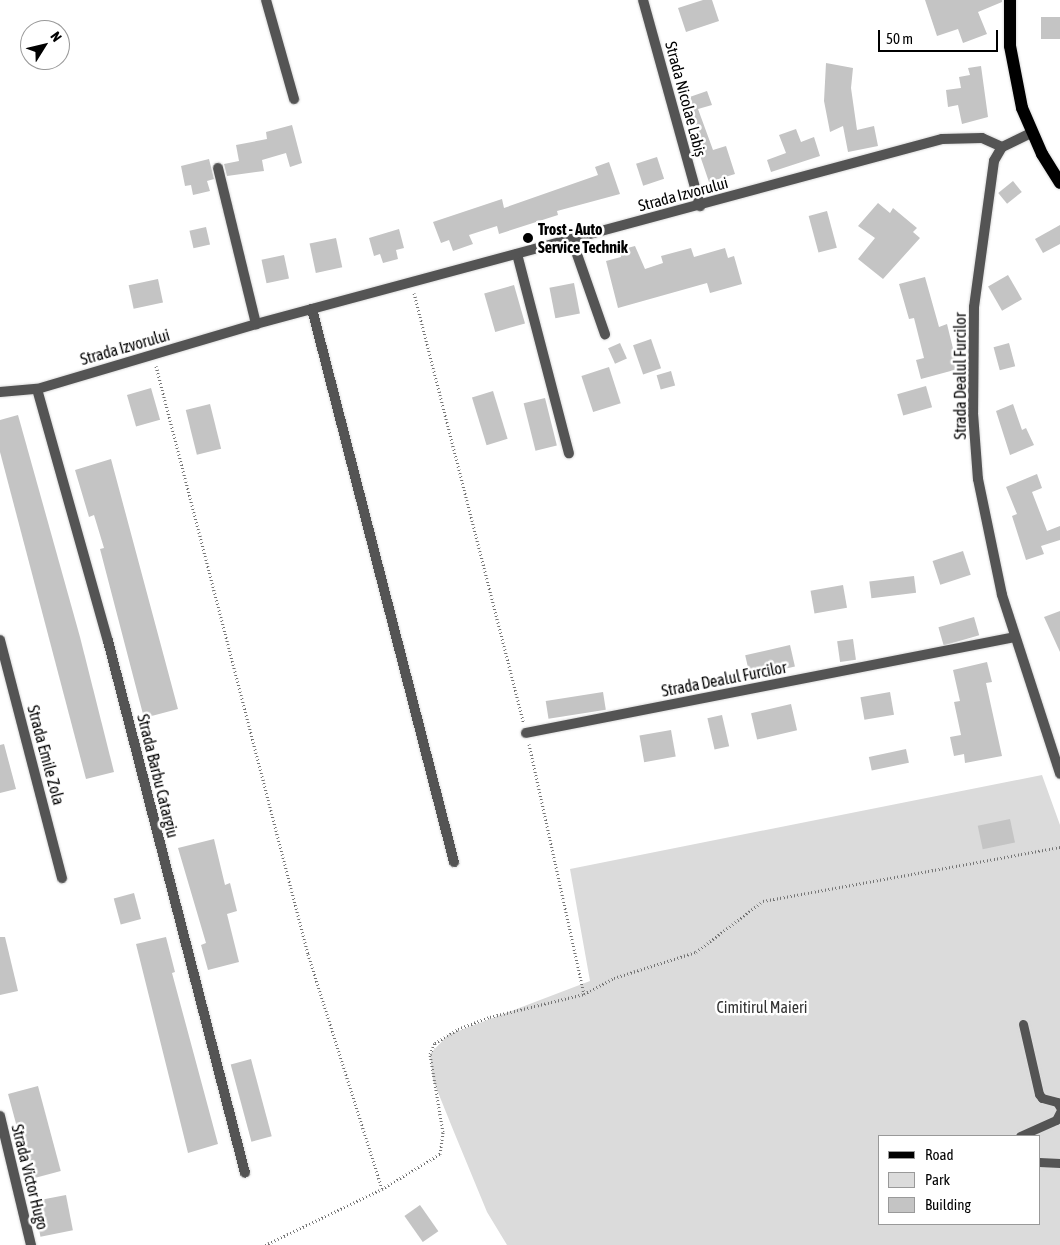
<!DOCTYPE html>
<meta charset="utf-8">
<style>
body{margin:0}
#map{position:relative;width:1060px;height:1245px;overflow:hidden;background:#fff;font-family:"Asap Condensed",sans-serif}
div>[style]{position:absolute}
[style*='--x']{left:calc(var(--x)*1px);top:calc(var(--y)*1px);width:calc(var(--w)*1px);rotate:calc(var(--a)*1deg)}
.green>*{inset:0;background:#dbdbdb}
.building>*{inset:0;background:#c4c4c4;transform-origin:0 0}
.path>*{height:3px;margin-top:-1.5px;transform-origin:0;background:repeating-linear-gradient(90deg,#767676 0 1px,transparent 0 3.5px)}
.roads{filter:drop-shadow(0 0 1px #dbdbdb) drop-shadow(0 0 1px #dbdbdb)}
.service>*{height:9px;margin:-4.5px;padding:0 4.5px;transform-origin:4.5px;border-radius:4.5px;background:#545454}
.minor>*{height:10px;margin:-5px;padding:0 5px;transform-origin:5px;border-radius:5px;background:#545454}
.primary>*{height:12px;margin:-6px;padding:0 6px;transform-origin:6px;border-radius:6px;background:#000}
.dots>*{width:14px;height:14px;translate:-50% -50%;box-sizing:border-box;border:2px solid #fff;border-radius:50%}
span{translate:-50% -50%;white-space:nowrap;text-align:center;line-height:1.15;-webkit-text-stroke:5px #fff;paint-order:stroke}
.street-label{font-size:16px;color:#000}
.poi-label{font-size:16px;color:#000;font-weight:700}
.left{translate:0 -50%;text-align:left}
.park-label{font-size:16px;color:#323232}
.legend{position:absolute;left:878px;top:1135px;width:162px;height:90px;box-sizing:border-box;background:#fff;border:1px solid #999;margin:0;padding:6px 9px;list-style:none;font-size:15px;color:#000}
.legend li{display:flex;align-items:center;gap:10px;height:25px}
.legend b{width:25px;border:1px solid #999}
.north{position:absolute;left:20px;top:20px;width:50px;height:50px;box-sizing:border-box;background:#fff;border:1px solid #999;border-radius:50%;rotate:54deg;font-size:14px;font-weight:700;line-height:20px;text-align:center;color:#000}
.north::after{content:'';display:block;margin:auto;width:18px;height:22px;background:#000;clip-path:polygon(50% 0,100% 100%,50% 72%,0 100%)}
.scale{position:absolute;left:878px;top:30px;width:120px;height:22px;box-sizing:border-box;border:2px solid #000;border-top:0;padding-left:6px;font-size:15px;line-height:18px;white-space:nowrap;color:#000;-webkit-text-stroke:4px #fff;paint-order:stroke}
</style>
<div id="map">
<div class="green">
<div style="clip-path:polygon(evenodd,1042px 775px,1060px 825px,1060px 1245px,507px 1245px,487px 1212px,454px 1132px,433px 1080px,430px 1054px,448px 1035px,590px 981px,570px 869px,1042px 775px,879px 1136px,1039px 1136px,1039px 1224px,879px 1224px,879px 1136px)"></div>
</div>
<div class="building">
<div style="clip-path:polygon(703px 0,712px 0,719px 21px,686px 32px,678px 8px)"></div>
<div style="clip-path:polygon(925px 0,1002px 0,1002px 2px,978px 12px,987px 34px,963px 43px,958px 29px,937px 36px)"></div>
<div style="left:1041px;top:17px;width:19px;height:22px"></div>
<div style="clip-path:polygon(826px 63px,853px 68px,851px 88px,857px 130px,874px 126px,878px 146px,848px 152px,843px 126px,830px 132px,824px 101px)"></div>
<div style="clip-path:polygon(981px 66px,988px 117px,962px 124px,958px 105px,948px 107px,946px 90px,961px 88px,959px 77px,970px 75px,968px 68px)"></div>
<div style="clip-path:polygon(707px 91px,712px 105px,698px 109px,713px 150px,726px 146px,735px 174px,709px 182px,681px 100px)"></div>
<div style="clip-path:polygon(292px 125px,302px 163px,290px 167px,286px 153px,262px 160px,264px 171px,227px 176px,224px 164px,239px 161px,236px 145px,267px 139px,266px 132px)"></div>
<div style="clip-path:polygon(796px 129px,801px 142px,814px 137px,820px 156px,771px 172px,767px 160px,786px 153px,779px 135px)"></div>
<div style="left:657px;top:157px;width:23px;height:22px;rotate:72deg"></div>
<div style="clip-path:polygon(209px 159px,214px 179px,207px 181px,210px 191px,193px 195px,191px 185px,185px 186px,181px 166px)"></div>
<div style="clip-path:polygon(609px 162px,620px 194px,557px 211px,558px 215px,499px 234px,497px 226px,469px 235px,473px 244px,453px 251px,449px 240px,441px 243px,433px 222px,502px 199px,504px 208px,598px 175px,595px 167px)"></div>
<div style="left:1013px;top:181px;width:14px;height:19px;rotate:51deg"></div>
<div style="clip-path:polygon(878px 203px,890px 213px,893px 208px,917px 228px,913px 232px,920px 238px,883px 279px,858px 259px,875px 238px,858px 226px)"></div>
<div style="left:827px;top:211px;width:38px;height:19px;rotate:75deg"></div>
<div style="clip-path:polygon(1060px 225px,1060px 244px,1043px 253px,1035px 239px)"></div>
<div style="left:206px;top:227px;width:18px;height:17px;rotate:77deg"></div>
<div style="clip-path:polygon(399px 229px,404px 248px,396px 250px,398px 259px,383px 263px,380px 254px,374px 256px,369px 238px)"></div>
<div style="left:336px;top:238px;width:30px;height:27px;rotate:78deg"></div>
<div style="clip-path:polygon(635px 246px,645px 269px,663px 263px,661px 256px,691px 248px,694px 257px,725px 248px,728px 258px,734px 256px,742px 284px,710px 293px,707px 283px,618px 308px,606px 261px,621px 257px,620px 250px)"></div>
<div style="left:284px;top:255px;width:24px;height:23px;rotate:78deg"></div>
<div style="left:1008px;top:275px;width:28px;height:23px;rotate:60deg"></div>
<div style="clip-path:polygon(925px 277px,939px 327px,947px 324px,958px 369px,921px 379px,916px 360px,924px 358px,914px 318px,909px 319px,899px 284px)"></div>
<div style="left:158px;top:279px;width:24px;height:30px;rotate:78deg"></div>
<div style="left:574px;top:283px;width:31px;height:25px;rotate:79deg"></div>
<div style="left:514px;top:285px;width:40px;height:31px;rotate:74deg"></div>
<div style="left:651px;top:339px;width:31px;height:19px;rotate:71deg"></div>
<div style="left:620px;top:343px;width:17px;height:13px;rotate:66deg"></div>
<div style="left:1009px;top:343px;width:24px;height:16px;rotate:75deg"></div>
<div style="left:609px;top:367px;width:38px;height:29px;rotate:72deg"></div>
<div style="left:671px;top:371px;width:15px;height:15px;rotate:74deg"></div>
<div style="left:926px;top:386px;width:22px;height:30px;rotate:74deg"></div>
<div style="left:151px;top:388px;width:33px;height:25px;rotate:74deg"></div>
<div style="left:493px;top:391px;width:50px;height:22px;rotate:73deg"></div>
<div style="left:545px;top:398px;width:49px;height:22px;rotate:76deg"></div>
<div style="left:210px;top:404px;width:46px;height:25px;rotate:76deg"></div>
<div style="clip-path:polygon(1013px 404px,1022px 430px,1026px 428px,1034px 445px,1010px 455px,996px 411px)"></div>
<div style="clip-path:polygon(18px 415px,80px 637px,114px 772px,86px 779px,0 452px,0 420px)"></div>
<div style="clip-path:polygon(111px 459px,178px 709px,144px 718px,100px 549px,104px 548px,94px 515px,89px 517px,75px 470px)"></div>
<div style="clip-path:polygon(1037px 474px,1042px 488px,1032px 492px,1047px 531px,1060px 526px,1060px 540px,1041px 546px,1044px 554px,1026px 560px,1012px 516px,1017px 514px,1006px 487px)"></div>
<div style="left:963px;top:551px;width:25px;height:32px;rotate:72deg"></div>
<div style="left:914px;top:576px;width:17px;height:45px;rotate:83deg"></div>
<div style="left:843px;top:585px;width:23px;height:33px;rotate:80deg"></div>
<div style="clip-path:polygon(1060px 611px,1060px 652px,1044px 617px)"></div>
<div style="left:974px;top:617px;width:19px;height:37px;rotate:74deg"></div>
<div style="left:853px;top:639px;width:21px;height:16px;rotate:82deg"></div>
<div style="left:790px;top:645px;width:22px;height:46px;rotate:77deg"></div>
<div style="clip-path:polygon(987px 662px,992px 682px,986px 683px,1002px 756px,965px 763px,964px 754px,954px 756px,950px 737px,961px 735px,954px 702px,960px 701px,953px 670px)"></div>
<div style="left:603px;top:692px;width:18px;height:58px;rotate:81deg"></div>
<div style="left:890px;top:692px;width:23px;height:30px;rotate:80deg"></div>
<div style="left:791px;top:704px;width:27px;height:41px;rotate:77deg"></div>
<div style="left:722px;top:715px;width:32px;height:15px;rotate:77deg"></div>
<div style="left:671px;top:730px;width:27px;height:32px;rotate:80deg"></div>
<div style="clip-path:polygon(4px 744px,16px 789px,0 793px,0 745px)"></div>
<div style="left:906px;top:749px;width:14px;height:38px;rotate:78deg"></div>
<div style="left:1010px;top:819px;width:24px;height:33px;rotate:78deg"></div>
<div style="clip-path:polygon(214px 839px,225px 885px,230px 883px,237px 911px,227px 914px,239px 962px,208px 970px,201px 945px,206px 943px,178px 848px)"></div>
<div style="left:134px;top:893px;width:27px;height:21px;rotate:75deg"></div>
<div style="clip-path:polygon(0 937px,5px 937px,18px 991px,0 995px)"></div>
<div style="clip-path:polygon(166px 937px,175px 972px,172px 973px,218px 1144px,188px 1153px,136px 944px)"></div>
<div style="left:251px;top:1059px;width:80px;height:21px;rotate:75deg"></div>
<div style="left:38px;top:1086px;width:88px;height:31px;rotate:75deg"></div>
<div style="left:66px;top:1195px;width:36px;height:33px;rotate:79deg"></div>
<div style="left:420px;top:1205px;width:32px;height:19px;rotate:55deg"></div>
</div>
<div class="path">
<div style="--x:414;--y:293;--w:444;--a:75.7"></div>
<div style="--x:156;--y:366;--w:607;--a:75.51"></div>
<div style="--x:308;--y:954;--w:246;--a:72.5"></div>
<div style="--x:529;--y:744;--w:256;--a:77.6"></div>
<div style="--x:265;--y:1245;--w:130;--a:-25.6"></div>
<div style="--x:382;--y:1189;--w:68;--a:-31.1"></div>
<div style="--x:440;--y:1154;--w:22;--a:-82"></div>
<div style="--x:443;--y:1132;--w:79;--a:-99.5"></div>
<div style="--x:430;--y:1054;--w:12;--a:-66"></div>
<div style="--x:435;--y:1043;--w:27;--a:-31"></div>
<div style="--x:458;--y:1029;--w:34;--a:-21"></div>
<div style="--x:490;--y:1017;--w:97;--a:-13.7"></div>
<div style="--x:584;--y:994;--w:34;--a:-28"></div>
<div style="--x:614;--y:978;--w:86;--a:-17.6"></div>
<div style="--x:696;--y:952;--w:84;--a:-37.3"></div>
<div style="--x:763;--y:901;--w:302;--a:-10.3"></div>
</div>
<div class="roads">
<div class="service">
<div style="--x:1023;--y:1024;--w:72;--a:77.1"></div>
<div style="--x:1039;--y:1094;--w:5;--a:53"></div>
<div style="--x:1042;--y:1098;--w:16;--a:15"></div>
<div style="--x:1057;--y:1102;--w:6;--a:59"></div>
<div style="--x:1020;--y:1136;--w:39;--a:-24"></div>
<div style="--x:1056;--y:1120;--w:9;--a:-63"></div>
<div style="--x:1039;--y:1162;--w:21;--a:3"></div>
</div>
<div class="minor">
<div style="--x:266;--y:0;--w:103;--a:74.2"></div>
<div style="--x:643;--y:0;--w:214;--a:74.5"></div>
<div style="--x:1031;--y:133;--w:32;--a:154"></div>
<div style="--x:1002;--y:147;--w:16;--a:120"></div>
<div style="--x:994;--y:161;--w:147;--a:97.8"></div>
<div style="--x:974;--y:307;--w:106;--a:90.5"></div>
<div style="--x:973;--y:413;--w:66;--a:85.7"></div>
<div style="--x:978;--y:479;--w:118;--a:78.3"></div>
<div style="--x:1002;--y:595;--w:188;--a:72"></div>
<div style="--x:218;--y:168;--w:161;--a:76.3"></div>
<div style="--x:572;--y:240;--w:100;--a:70.7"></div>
<div style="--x:517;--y:254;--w:206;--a:75.4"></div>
<div style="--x:312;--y:309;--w:571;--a:75.6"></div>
<div style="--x:37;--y:389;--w:262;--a:74.3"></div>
<div style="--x:108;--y:641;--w:549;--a:75.56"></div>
<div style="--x:0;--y:392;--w:37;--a:-5"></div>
<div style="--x:37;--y:389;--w:228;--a:-16.5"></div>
<div style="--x:256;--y:324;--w:711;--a:-15.09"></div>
<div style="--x:942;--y:139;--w:40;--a:-1.4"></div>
<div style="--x:982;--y:138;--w:22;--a:24"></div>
<div style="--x:0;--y:640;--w:246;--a:75.4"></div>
<div style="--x:526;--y:733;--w:498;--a:-11.1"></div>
<div style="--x:0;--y:1116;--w:133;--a:76.5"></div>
</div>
<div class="primary">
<div style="--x:1010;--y:0;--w:46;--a:90"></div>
<div style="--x:1010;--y:46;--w:63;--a:79"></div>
<div style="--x:1022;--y:108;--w:50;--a:66.5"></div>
<div style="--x:1042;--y:154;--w:34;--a:58"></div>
</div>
</div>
<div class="dots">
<div style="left:528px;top:238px;background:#000"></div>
</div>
<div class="street-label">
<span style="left:686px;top:99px;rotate:75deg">Strada Nicolae Labiș</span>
<span style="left:683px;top:194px;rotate:-15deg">Strada Izvorului</span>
<span style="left:125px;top:347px;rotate:-16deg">Strada Izvorului</span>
<span style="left:960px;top:376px;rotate:-90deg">Strada Dealul Furcilor</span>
<span style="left:724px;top:679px;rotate:-11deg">Strada Dealul Furcilor</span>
<span style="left:46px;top:755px;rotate:75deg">Strada Emile Zola</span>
<span style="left:158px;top:776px;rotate:76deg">Strada Barbu Catargiu</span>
<span style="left:30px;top:1177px;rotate:76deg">Strada Victor Hugo</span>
</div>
<div class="poi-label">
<span class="left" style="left:538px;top:238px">Trost - Auto<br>Service Technik</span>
</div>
<div class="park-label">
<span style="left:762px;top:1007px">Cimitirul Maieri</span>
</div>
<ul class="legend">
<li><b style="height:6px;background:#000"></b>Road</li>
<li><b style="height:14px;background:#dbdbdb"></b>Park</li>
<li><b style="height:14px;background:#c4c4c4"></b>Building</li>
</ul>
<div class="north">N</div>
<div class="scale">50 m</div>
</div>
